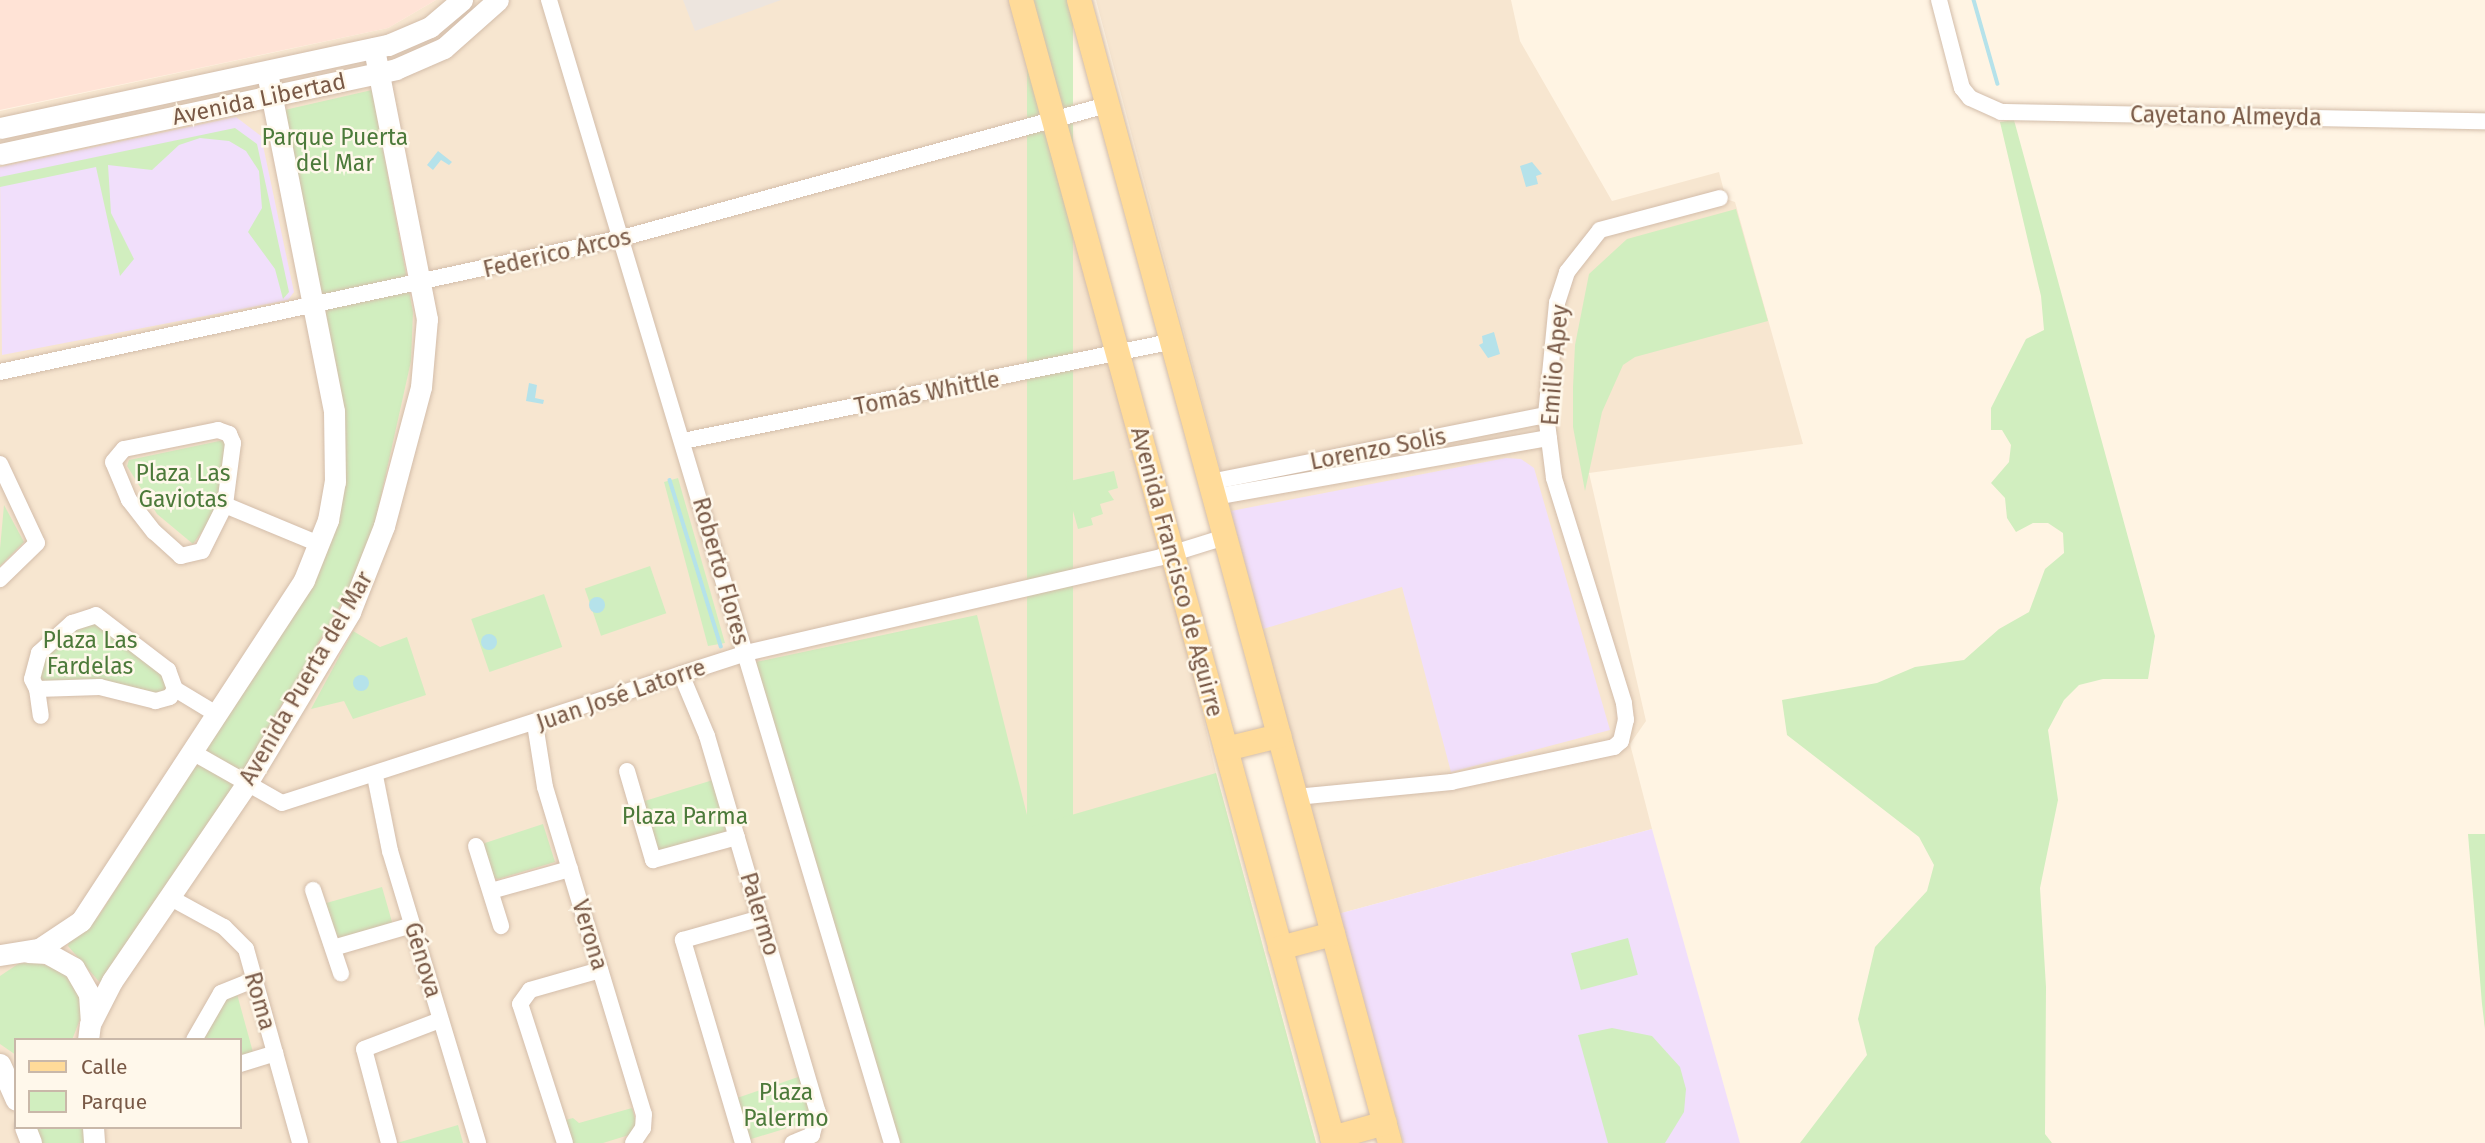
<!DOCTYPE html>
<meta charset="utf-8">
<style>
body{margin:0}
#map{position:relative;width:2485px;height:1143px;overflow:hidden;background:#fff4e3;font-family:"Fira Sans",sans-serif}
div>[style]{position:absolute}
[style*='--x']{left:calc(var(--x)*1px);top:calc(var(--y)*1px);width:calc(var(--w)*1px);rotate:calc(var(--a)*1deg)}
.residential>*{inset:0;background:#f7e6d0}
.commercial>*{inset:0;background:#ffe3d6}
.industrial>*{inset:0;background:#ede5de}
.education>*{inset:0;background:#f1dffb}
.green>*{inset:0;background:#d1eebf;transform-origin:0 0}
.water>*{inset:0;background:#b5e2ea}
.round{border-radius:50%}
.stream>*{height:3.5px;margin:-1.75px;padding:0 1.75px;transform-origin:1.75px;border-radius:1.75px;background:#b5e2ea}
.roads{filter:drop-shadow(0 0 2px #d3bdaa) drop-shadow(0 0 2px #d3bdaa)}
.street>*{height:16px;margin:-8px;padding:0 8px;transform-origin:8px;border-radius:8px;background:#fff}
.secondary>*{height:21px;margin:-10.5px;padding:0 10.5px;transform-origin:10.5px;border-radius:10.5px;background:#fff}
.primary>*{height:24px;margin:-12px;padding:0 12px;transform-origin:12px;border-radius:12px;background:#ffdb99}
span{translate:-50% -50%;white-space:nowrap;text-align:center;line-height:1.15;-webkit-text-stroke:5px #fff8eb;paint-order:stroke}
.street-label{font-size:23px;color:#795946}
.park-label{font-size:23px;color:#4c7a3a}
.legend{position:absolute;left:14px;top:1038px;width:228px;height:91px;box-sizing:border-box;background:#fff8eb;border:2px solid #c9b8a9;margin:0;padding:9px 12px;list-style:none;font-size:21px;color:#795946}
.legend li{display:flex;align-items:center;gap:14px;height:35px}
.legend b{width:35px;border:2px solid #c9b8a9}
</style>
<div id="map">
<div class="residential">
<div style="clip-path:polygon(evenodd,436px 0,1010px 0,1164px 544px,1216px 773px,1316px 1143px,0 1143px,0 111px,388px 28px,436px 0,16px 1040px,240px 1040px,240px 1127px,16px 1127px,16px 1040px)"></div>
<div style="clip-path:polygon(1096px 0,1511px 0,1520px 41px,1612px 201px,1719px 172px,1726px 199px,1735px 202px,1803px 444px,1589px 473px,1646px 721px,1630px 744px,1652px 829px,1338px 914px)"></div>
</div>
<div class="commercial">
<div style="clip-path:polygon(0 0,436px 0,388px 28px,0 110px)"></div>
</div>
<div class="industrial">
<div style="clip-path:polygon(683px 0,781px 0,695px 31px)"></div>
</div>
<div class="education">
<div style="clip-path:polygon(236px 117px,261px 136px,294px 292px,288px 300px,2px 355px,0 167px)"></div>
<div style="clip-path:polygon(1506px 458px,1521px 459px,1534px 468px,1610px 730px,1451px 772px,1402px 587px,1263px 629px,1231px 511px)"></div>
<div style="clip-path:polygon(1652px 829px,1740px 1143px,1404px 1143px,1338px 914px)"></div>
</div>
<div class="green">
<div style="left:1027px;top:0;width:46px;height:1185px"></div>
<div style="clip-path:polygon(372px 90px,413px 312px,411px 361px,373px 532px,348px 592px,232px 790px,102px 985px,68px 946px,69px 941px,98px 917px,306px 592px,341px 491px,280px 111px)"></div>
<div style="clip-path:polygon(2014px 120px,2155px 636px,2148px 679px,2103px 679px,2079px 685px,2064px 700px,2048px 730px,2058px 800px,2040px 888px,2046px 987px,2045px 1134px,2052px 1143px,1800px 1143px,1867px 1055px,1858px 1019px,1875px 947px,1927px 891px,1934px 865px,1919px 837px,1787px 735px,1782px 700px,1877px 683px,1915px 667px,1964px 660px,1999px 629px,2029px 612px,2045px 569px,2064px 553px,2063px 533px,2048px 523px,2033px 523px,2016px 532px,2007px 518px,2005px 498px,1991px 483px,2009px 462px,2011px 445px,2002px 430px,1991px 430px,1991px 408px,2026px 339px,2044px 330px,2041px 296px,2000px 122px)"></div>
<div style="clip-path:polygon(235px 128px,257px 144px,289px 292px,283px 299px,275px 269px,248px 232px,262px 208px,259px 171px,246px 151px,229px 141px,200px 138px,179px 145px,152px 170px,108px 165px,111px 213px,134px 259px,120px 276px,96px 167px,0 187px,0 177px)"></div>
<div style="clip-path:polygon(1736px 209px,1768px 321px,1635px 357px,1623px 365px,1602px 412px,1585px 491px,1573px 427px,1573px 387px,1575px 345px,1589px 274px,1627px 239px)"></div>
<div style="clip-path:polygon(224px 440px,228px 443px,223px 486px,212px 518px,193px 544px,157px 514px,127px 466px,129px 460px)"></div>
<div style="clip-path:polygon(1114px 471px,1118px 488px,1108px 491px,1114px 500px,1100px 504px,1103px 514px,1091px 518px,1093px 525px,1078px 529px,1065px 482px)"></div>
<div style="clip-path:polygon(678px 478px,725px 643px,708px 646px,664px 482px)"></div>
<div style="clip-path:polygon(4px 505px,24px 542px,0 566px,0 549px)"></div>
<div style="left:650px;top:566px;width:50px;height:69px;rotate:71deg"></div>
<div style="left:544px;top:594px;width:56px;height:77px;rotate:71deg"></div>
<div style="clip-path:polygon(977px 615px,1030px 827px,1216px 773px,1316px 1143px,895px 1143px,756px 662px)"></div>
<div style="clip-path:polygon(96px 619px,165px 672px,168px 694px,39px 685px,36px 665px,73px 625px)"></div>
<div style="clip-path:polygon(353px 631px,380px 647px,407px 637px,426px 695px,353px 719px,344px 701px,311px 709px)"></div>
<div style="left:713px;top:780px;width:53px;height:74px;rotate:73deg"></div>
<div style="clip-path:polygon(543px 824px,555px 862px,498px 879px,486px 876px,476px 846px)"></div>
<div style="clip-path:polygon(2468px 834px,2485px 834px,2485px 1029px,2482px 1004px)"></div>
<div style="left:382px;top:887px;width:41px;height:64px;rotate:74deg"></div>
<div style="left:1628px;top:938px;width:38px;height:59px;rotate:75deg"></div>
<div style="clip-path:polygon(33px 961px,63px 971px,81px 998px,82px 1014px,72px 1040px,16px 1040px,16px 1055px,0 1044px,0 976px,18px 964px)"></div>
<div style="clip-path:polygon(237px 994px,254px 1056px,240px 1060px,240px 1040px,197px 1040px,223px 996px)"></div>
<div style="clip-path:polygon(1612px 1028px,1652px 1036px,1680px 1067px,1686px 1089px,1684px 1112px,1665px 1143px,1608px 1143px,1578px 1035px)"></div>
<div style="clip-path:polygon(801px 1076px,812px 1114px,807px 1122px,748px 1140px,737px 1098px)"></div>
<div style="clip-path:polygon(632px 1108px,638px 1129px,629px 1135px,603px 1143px,570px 1143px,562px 1121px,573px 1118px,579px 1123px)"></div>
<div style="clip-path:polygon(458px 1125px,463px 1143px,397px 1143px)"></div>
<div style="left:33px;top:1127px;width:53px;height:17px"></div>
</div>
<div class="water">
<div style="clip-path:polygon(438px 151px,452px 162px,449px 165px,441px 160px,433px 170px,427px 165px)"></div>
<div style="clip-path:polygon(1532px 162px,1542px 174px,1536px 176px,1538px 184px,1526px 187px,1520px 166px)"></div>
<div style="clip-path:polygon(1494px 332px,1500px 354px,1488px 358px,1479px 345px,1483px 343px,1482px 336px)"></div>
<div style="clip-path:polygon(529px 383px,537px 385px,535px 398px,544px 400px,543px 404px,526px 401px)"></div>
<div class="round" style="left:589px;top:597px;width:16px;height:16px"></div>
<div class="round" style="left:481px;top:634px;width:16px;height:16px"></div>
<div class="round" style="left:353px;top:675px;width:16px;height:16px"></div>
</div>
<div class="stream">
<div style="--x:1974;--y:0;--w:87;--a:74.1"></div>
<div style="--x:670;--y:480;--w:174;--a:72.9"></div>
</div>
<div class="roads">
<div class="street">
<div style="--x:549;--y:0;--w:1193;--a:73.3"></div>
<div style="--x:1939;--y:0;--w:91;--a:75.4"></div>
<div style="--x:1962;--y:88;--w:13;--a:51"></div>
<div style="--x:1970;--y:98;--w:34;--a:24"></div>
<div style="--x:2001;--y:112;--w:484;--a:1.1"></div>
<div style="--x:0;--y:372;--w:636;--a:-12.16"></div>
<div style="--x:622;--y:238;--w:503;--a:-15.34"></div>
<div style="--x:218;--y:430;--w:12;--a:20"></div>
<div style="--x:229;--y:434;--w:10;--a:66"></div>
<div style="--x:233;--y:443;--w:63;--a:97.4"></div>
<div style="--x:225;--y:505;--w:51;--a:116.6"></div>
<div style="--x:202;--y:551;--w:22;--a:167"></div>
<div style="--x:181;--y:556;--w:36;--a:-138"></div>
<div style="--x:154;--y:532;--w:41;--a:-128"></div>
<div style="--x:129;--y:500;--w:41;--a:-112.8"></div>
<div style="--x:113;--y:462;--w:17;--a:-50"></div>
<div style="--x:124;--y:449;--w:96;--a:-11.4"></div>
<div style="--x:683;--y:441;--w:497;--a:-11.5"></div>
<div style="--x:0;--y:464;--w:87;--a:64.9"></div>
<div style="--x:37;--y:543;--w:52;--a:135.8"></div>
<div style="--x:1210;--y:482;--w:343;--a:-11.3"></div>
<div style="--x:1214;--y:497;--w:340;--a:-10"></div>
<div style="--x:225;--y:505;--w:102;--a:22.5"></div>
<div style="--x:96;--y:615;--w:91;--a:37.4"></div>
<div style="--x:168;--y:670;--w:20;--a:70"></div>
<div style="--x:175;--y:689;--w:9;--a:122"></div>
<div style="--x:170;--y:697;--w:15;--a:164"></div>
<div style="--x:156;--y:701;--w:58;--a:-166"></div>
<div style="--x:100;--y:687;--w:63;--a:178.2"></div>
<div style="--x:37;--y:689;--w:11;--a:-117"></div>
<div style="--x:32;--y:679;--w:27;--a:-75"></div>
<div style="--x:39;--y:653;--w:45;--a:-42.3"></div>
<div style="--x:72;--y:623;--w:25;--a:-18"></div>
<div style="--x:681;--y:674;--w:67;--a:67.2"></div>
<div style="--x:707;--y:736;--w:392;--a:73.6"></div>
<div style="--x:818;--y:1112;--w:24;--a:105"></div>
<div style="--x:812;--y:1135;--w:21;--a:157"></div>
<div style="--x:37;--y:689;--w:27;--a:82"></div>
<div style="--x:175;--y:689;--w:50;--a:31.2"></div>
<div style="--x:535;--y:724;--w:64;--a:81"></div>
<div style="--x:545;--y:787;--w:342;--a:73.2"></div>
<div style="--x:644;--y:1114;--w:14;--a:94"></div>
<div style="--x:643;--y:1128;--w:18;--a:124"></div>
<div style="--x:194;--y:753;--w:101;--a:29.6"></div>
<div style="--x:282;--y:803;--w:488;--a:-17.9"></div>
<div style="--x:746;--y:653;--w:426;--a:-13"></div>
<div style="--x:1161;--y:557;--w:67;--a:-17.4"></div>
<div style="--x:627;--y:771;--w:93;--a:73.7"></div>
<div style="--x:653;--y:860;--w:87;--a:-15.3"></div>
<div style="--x:375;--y:776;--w:76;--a:78.7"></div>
<div style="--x:390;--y:851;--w:305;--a:73.2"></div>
<div style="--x:1296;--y:797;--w:156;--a:-5.5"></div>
<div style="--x:1451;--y:782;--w:167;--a:-12.1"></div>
<div style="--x:1614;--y:747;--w:9;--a:-41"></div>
<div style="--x:1621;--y:741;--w:22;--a:-77"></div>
<div style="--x:1626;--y:720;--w:17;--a:-97"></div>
<div style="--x:1624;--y:703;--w:236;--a:-107.3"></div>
<div style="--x:1554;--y:478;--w:64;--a:-97.2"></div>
<div style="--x:1546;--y:415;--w:113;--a:-84.4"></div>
<div style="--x:1557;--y:303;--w:33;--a:-72"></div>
<div style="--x:1567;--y:272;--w:53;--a:-51.8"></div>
<div style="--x:1600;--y:230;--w:124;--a:-14.9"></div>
<div style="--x:476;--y:846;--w:84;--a:72.6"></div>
<div style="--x:313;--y:890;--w:88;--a:71.4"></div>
<div style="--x:491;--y:891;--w:82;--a:-15.6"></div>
<div style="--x:169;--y:897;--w:63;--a:28.6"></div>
<div style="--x:224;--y:927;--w:31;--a:45"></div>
<div style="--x:246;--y:949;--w:201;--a:74.4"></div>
<div style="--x:333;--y:948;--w:82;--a:-16.2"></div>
<div style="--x:194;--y:1040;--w:54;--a:-60.1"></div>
<div style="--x:221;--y:993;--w:35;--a:-22"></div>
<div style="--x:240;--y:1064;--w:37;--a:-17"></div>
<div style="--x:389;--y:1143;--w:97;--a:-104.9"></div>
<div style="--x:364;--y:1049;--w:81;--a:-20.9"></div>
<div style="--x:565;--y:1143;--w:146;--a:-107.9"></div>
<div style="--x:520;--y:1004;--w:17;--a:-54"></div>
<div style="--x:530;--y:990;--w:73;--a:-15.9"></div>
<div style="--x:743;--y:1143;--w:212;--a:-106.5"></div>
<div style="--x:683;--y:940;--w:81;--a:-15.8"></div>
</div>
<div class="secondary">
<div style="--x:0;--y:128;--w:397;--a:-12.1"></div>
<div style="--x:388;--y:45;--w:46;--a:-23.2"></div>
<div style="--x:430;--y:27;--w:42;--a:-40.2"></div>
<div style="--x:0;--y:154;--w:405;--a:-12.1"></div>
<div style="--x:396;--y:69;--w:52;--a:-23.6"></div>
<div style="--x:444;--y:48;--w:72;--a:-41.6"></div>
<div style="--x:28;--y:952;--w:19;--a:3"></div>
<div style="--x:47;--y:953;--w:31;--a:29"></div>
<div style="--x:74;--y:968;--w:30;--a:60"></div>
<div style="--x:89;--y:994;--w:27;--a:86"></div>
<div style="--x:0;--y:955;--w:39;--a:-9"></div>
<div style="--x:39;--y:949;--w:50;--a:-33.7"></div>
<div style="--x:81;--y:921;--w:407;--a:-56.8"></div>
<div style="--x:304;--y:580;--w:65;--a:-68.2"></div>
<div style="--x:328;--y:520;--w:39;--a:-80"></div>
<div style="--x:335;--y:482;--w:71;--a:-90.8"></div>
<div style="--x:334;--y:411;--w:346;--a:-101.2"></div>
<div style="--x:88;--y:1040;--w:16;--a:-83"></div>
<div style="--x:90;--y:1024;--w:48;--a:-62.9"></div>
<div style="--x:112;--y:981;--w:240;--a:-55.7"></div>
<div style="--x:247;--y:783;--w:200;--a:-58.9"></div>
<div style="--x:350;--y:612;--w:92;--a:-68.4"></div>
<div style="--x:384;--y:526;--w:144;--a:-75.1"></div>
<div style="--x:421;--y:387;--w:68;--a:-85"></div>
<div style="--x:427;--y:319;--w:276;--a:-101.1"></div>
<div style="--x:0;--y:1064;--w:39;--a:66"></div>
<div style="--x:25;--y:1127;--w:17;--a:69"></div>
<div style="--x:93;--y:1127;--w:16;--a:86"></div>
</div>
<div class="primary">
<div style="--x:1021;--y:0;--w:1185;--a:74.69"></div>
<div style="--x:1079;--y:0;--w:1185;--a:74.78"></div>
<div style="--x:1226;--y:749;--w:55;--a:-13.8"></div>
<div style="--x:1280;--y:948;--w:55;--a:-14.8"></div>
<div style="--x:1332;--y:1138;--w:55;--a:-15.8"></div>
</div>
</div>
<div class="street-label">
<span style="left:259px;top:99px;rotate:-12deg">Avenida Libertad</span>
<span style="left:2226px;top:116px;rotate:1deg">Cayetano Almeyda</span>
<span style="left:557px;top:253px;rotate:-13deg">Federico Arcos</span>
<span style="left:1555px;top:365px;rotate:-85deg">Emilio Apey</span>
<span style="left:927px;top:393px;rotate:-11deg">Tomás Whittle</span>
<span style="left:1378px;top:449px;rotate:-11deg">Lorenzo Solis</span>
<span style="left:721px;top:571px;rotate:74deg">Roberto Flores</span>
<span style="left:1177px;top:572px;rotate:75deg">Avenida Francisco de Aguirre</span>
<span style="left:306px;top:678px;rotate:-60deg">Avenida Puerta del Mar</span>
<span style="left:621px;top:695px;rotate:-19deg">Juan José Latorre</span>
<span style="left:760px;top:914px;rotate:73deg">Palermo</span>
<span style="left:590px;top:935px;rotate:73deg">Verona</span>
<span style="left:423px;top:960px;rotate:73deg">Génova</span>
<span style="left:260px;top:1001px;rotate:74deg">Roma</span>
</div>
<div class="park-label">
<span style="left:335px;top:150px">Parque Puerta<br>del Mar</span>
<span style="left:183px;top:486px">Plaza Las<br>Gaviotas</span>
<span style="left:90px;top:653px">Plaza Las<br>Fardelas</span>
<span style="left:685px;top:816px">Plaza Parma</span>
<span style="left:786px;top:1105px">Plaza<br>Palermo</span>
</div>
<ul class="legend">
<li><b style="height:9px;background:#ffdb99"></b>Calle</li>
<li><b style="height:19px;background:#d1eebf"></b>Parque</li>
</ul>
</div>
